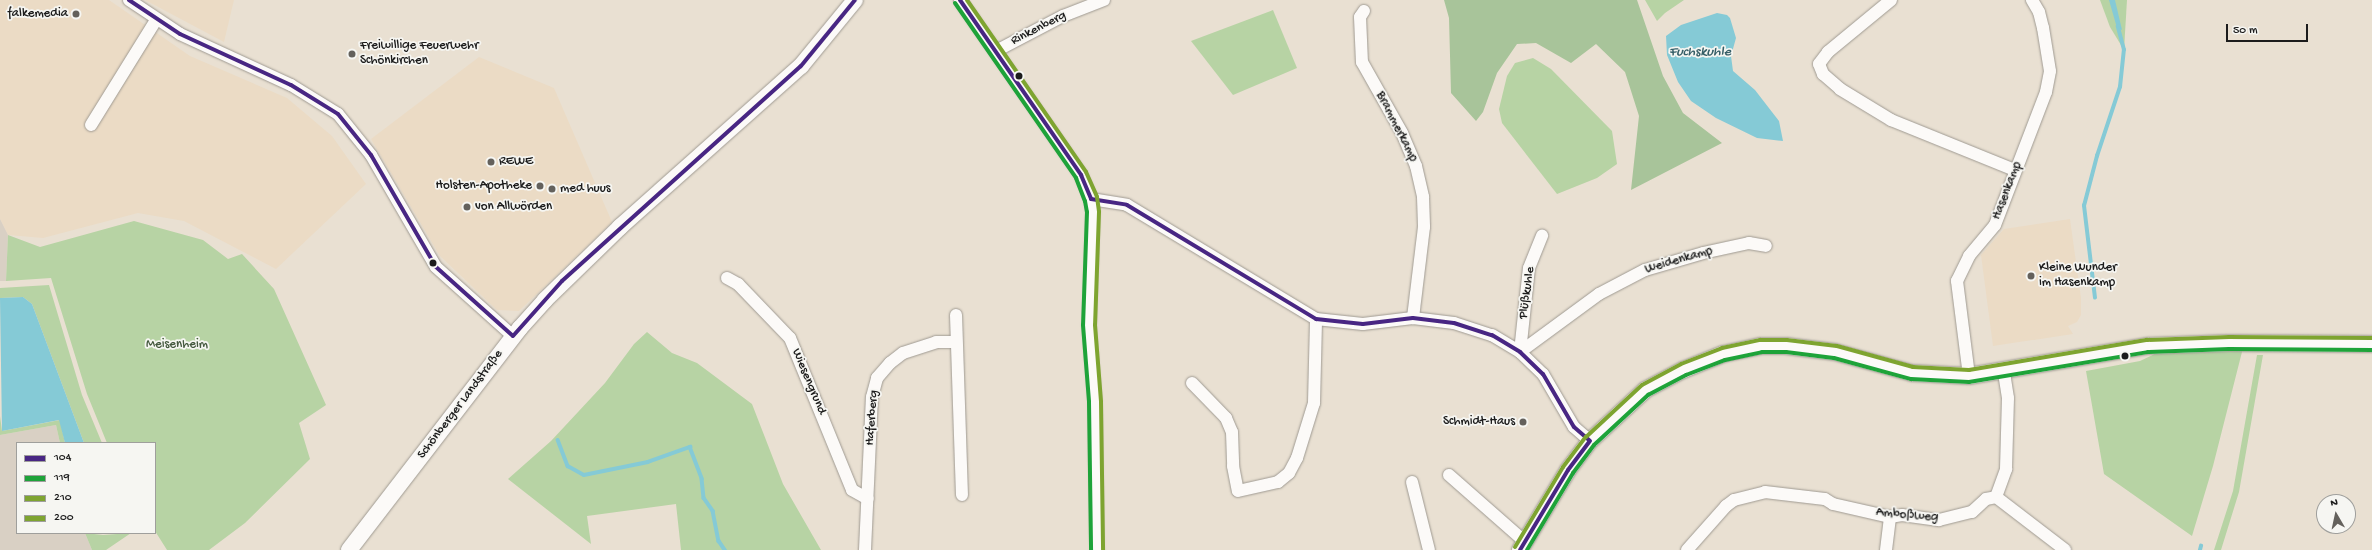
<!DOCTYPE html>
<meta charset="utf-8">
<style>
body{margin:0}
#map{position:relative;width:2372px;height:550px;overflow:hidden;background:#e9e0d2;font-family:"Gochi Hand",sans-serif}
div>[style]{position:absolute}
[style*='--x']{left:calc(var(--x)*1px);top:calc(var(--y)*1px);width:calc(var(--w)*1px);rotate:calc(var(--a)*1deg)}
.built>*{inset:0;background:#ebdbc5}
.industrial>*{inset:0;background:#d9d0c4}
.green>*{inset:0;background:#b7d3a4}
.forest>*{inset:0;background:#a8c49a}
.water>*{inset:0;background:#85cad6}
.stream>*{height:3.5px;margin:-1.75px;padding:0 1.75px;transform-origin:1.75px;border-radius:1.75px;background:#85cad6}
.roads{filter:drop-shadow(0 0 1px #9f9a92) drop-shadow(0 0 1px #9f9a92)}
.street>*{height:12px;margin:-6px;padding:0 6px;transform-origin:6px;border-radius:6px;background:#fcfaf8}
.secondary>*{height:16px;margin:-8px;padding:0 8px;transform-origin:8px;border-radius:8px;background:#fcfaf8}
.bus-1>*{height:4px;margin:-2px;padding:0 2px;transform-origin:2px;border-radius:2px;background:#482683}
.bus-2>*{height:4px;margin:-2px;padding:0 2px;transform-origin:2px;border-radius:2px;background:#1ea339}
.bus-3>*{height:4px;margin:-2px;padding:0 2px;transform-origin:2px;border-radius:2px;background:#7ea430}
.bus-4>*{height:4px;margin:-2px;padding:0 2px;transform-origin:2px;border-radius:2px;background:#7ea430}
.dots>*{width:11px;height:11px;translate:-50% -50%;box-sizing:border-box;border:2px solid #f6f6f2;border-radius:50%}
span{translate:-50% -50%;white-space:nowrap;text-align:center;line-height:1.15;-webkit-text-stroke:3.5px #f6f6f2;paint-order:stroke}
.poi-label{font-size:13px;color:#1c1c1c}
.right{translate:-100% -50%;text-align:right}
.left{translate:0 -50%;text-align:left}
.street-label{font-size:13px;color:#1c1c1c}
.park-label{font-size:13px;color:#44593e}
.water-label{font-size:14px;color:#355e67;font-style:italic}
.legend{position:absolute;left:16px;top:442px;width:140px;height:92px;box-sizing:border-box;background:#f6f6f2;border:1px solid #9f9f9c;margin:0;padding:5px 7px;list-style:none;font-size:12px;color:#1c1c1c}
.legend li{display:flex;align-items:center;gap:8px;height:20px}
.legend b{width:20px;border:1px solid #9f9f9c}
.north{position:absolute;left:2316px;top:494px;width:40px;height:40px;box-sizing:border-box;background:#f6f6f2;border:1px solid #9f9f9c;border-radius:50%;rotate:351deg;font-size:11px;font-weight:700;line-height:16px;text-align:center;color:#1c1c1c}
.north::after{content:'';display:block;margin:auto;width:14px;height:18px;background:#64615c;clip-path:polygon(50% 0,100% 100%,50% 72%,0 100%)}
.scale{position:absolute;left:2226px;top:24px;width:82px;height:18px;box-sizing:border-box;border:2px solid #1c1c1c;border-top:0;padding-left:5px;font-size:12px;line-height:14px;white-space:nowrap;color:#1c1c1c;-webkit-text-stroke:3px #f6f6f2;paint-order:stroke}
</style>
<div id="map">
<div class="built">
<div style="clip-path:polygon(0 0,109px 0,190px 56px,287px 98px,332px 136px,366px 184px,276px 269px,184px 221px,138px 213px,43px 238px,8px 235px,0 219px)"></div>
<div style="clip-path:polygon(145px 0,234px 0,224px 42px)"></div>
<div style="clip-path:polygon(479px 57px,554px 88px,612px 222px,519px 311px,497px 310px,440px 256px,371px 139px)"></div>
<div style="clip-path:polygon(2070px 219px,2081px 298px,2081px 315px,2077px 322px,2068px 326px,2073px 334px,1993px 346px,1981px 255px,2004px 229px)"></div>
</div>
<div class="industrial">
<div style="clip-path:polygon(0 219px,8px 235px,6px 281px,0 281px)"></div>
<div style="clip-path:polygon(56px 425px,60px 443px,17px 443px,17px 533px,85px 533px,92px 550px,0 550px,0 435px)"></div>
</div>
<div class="green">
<div style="clip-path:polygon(1645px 0,1684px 0,1665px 13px,1657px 21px)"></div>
<div style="clip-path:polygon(2100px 0,2127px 0,2124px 50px,2110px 27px)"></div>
<div style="clip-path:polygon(1273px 10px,1297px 68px,1233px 95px,1191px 41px)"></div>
<div style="clip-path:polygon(1533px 58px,1551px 69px,1612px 131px,1617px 164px,1597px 178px,1557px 194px,1502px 123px,1499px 109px,1507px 76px,1515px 63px)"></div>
<div style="clip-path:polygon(134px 221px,203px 240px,228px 259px,242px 254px,274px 289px,326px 405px,299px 423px,310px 459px,245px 523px,209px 550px,167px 550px,155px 531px,155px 443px,107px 443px,87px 394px,51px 278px,6px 281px,8px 235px,40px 247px)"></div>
<div style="clip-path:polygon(49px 285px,82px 395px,102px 443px,84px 443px,32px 304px,23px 297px,0 298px,0 288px)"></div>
<div style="clip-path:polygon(647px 332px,672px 353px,697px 363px,752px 404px,783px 484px,821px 550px,681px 550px,676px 504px,587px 516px,591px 544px,508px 479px,551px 441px,605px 383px,634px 344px)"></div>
<div style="clip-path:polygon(2243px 348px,2213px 466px,2192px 536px,2104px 474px,2086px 371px,2140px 361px,2159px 352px)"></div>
<div style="clip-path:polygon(2257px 355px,2263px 355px,2239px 492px,2221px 550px,2214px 550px,2233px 491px)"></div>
<div style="clip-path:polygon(0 416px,2px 431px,60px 420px,65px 443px,60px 443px,56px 425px,0 435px)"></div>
<div style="clip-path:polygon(85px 533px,103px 535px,131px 533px,106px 550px,92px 550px)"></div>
</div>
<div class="forest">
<div style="clip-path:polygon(1444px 0,1637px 0,1663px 76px,1683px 113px,1722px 143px,1631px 190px,1639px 116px,1625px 72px,1596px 44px,1571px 63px,1536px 43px,1517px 44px,1497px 73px,1483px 112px,1476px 121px,1451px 93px,1449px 18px)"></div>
</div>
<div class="water">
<div style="clip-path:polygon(2109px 0,2115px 0,2122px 30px,2117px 28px)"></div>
<div style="clip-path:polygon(1717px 13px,1727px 15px,1730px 18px,1736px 38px,1731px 56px,1733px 71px,1755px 90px,1772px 112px,1779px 121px,1783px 141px,1757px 138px,1716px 118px,1691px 101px,1678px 82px,1667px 55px,1666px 36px,1681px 25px)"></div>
<div style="clip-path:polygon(23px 297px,32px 304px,84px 443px,65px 443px,59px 420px,2px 431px,0 298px)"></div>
</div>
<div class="stream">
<div style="--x:2095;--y:298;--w:93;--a:-96.8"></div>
<div style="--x:2084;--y:206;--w:52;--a:-75.4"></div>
<div style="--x:2097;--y:156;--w:73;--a:-71.6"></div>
<div style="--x:2120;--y:87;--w:37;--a:-84"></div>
<div style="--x:2124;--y:50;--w:24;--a:-105"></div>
<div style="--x:558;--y:440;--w:28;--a:69"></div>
<div style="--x:568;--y:466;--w:18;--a:29"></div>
<div style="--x:584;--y:475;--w:65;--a:-11.5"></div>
<div style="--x:648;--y:462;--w:45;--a:-19.7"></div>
<div style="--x:690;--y:447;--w:34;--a:69"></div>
<div style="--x:702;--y:479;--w:19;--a:84"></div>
<div style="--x:704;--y:498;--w:16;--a:55"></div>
<div style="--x:713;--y:511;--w:31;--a:79"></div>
<div style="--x:719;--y:541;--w:11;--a:56"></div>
<div style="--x:2200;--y:550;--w:4;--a:-76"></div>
</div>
<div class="roads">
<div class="street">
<div style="--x:129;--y:0;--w:61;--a:33.7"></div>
<div style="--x:180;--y:34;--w:122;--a:24.7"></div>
<div style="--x:291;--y:85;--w:55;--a:31.7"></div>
<div style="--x:338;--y:114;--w:53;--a:51.2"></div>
<div style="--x:371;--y:155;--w:129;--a:59.9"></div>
<div style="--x:436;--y:267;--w:103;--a:41.9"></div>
<div style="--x:960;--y:0;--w:213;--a:55.3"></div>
<div style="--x:1081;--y:175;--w:26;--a:67"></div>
<div style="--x:1091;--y:199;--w:13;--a:81"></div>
<div style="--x:1093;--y:212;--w:113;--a:92"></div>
<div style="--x:1089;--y:325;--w:77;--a:85.5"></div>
<div style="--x:1095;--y:402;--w:148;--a:89.2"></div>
<div style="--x:1891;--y:0;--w:82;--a:140.5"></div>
<div style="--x:1828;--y:52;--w:15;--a:127"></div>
<div style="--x:1819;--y:64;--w:11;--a:68"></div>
<div style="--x:1823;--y:74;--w:23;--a:41"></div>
<div style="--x:1840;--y:89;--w:60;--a:31.3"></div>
<div style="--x:1891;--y:120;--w:134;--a:22"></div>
<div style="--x:1364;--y:11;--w:7;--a:124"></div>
<div style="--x:1360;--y:17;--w:45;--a:87.5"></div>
<div style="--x:1362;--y:62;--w:81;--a:60.6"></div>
<div style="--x:1402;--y:133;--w:36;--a:67"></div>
<div style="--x:1416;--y:166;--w:32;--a:77"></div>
<div style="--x:1423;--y:197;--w:30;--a:88"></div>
<div style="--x:1424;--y:227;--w:92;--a:96.9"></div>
<div style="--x:996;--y:51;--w:76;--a:-27.6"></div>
<div style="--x:1063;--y:16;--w:44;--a:-21.3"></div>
<div style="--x:91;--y:125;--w:123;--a:-58.2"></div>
<div style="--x:1091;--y:199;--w:36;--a:9"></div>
<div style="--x:1127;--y:205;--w:221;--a:31.1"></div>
<div style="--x:1316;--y:319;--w:47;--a:6.1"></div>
<div style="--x:1363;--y:324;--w:50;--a:-6.8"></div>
<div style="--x:1413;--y:318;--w:41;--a:7"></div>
<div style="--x:1454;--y:323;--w:40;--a:18"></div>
<div style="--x:1492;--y:335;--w:33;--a:31"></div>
<div style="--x:1520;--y:352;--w:32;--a:44"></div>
<div style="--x:1543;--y:374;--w:61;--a:59.7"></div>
<div style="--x:1574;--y:427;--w:21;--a:41"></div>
<div style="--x:727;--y:278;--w:13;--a:29"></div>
<div style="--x:738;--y:284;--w:75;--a:46.1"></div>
<div style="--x:790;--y:338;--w:164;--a:67.8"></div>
<div style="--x:852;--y:490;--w:18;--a:29"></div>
<div style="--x:956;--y:315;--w:180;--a:88.1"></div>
<div style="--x:1520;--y:352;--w:98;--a:-36.3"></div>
<div style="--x:1599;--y:294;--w:52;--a:-27.6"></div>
<div style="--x:1645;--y:270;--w:60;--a:-16.3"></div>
<div style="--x:1703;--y:253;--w:47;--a:-12.3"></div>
<div style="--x:1749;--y:243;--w:17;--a:10"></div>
<div style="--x:1520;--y:352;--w:84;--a:-83.9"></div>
<div style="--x:1529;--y:268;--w:35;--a:-68"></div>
<div style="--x:1969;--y:376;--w:96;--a:-97.2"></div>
<div style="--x:1957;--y:281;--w:28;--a:-64"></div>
<div style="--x:1969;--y:256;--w:40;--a:-50"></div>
<div style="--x:1995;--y:225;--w:142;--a:-69"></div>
<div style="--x:2046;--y:92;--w:21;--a:-79"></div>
<div style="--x:2050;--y:71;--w:44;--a:-99.2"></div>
<div style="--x:2043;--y:28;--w:16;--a:-104"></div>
<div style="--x:2039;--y:12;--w:14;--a:-120"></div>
<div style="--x:1192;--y:383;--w:49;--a:45.8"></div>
<div style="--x:1226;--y:418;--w:15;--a:67"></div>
<div style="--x:1232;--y:432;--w:34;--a:88"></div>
<div style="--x:1233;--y:466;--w:25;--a:79"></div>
<div style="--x:1238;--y:491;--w:41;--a:-12.7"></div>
<div style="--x:1278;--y:482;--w:14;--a:-39"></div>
<div style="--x:1289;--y:473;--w:17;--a:-62"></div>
<div style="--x:1297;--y:458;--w:58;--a:-72.8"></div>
<div style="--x:1314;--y:403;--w:84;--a:-88.6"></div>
<div style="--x:1449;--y:475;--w:100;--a:41.3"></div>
<div style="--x:1412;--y:482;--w:70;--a:76"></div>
<div style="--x:1996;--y:497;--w:87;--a:37.5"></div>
<div style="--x:865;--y:550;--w:153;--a:-87.4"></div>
<div style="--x:872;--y:397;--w:20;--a:-75"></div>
<div style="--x:877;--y:378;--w:20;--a:-49"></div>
<div style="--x:890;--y:363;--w:16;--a:-38"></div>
<div style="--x:903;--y:353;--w:35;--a:-18"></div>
<div style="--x:936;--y:342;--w:20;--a:0"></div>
<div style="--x:1687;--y:550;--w:59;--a:-48.4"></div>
<div style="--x:1726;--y:506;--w:10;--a:-37"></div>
<div style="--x:1734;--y:500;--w:32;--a:-14"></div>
<div style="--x:1765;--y:492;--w:60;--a:6.7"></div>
<div style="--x:1825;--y:499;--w:9;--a:32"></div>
<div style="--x:1833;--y:504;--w:58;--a:12.8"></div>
<div style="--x:1890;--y:517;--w:12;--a:-9"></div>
<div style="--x:1902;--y:515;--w:37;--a:8"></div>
<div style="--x:1939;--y:520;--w:34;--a:-14"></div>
<div style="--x:1972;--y:512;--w:19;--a:-43"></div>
<div style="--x:1986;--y:499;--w:10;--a:-11"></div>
<div style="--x:1996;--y:497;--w:30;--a:-70"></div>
<div style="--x:2006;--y:469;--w:71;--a:-88.4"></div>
<div style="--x:2008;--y:398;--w:25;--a:-99"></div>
<div style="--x:1886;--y:550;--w:33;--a:-83"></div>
</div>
<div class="secondary">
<div style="--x:349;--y:550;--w:280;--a:-52.4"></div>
<div style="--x:520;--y:328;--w:38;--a:-48"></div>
<div style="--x:545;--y:300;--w:105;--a:-44.2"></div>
<div style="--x:620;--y:227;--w:242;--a:-41.7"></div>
<div style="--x:801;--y:66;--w:85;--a:-50.7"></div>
<div style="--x:1520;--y:550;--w:93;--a:-59"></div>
<div style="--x:1568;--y:470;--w:36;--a:-53"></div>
<div style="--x:1590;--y:441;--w:75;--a:-42.8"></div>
<div style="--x:1645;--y:390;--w:43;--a:-27.8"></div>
<div style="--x:1683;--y:370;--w:43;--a:-21.8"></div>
<div style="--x:1723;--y:354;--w:39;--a:-12"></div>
<div style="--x:1761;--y:346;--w:25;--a:0"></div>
<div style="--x:1786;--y:346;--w:49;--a:7"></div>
<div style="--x:1835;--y:352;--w:80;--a:15.3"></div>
<div style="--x:1912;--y:373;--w:57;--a:3"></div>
<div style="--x:1969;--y:376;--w:181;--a:-9.6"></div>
<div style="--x:2147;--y:346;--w:82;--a:-2.1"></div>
<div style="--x:2229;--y:343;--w:143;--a:0.4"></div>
</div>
</div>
<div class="bus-1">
<div style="--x:129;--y:0;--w:61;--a:33.7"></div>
<div style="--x:180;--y:34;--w:122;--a:24.7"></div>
<div style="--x:291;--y:85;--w:55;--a:31.7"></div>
<div style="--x:338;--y:114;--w:53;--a:51.2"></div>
<div style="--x:371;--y:155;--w:129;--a:59.9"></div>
<div style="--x:436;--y:267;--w:103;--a:41.9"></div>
<div style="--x:960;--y:0;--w:213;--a:55.3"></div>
<div style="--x:1081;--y:175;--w:26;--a:67"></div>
<div style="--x:1091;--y:199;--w:36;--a:9"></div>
<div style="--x:1127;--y:205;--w:221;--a:31.1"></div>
<div style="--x:1316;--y:319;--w:47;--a:6.1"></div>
<div style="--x:1363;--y:324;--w:50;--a:-6.8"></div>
<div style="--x:1413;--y:318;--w:41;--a:7"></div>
<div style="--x:1454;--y:323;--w:40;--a:18"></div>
<div style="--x:1492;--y:335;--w:33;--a:31"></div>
<div style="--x:1520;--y:352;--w:32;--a:44"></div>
<div style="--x:1543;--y:374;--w:61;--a:59.7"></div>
<div style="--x:1574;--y:427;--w:21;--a:41"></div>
<div style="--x:513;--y:336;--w:74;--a:-48.3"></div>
<div style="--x:562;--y:281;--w:321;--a:-42"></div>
<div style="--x:801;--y:66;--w:85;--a:-50.7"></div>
<div style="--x:1520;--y:550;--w:93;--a:-59"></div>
<div style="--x:1568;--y:470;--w:36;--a:-53"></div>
</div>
<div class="bus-2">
<div style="--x:955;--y:3;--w:213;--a:55.3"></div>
<div style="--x:1076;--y:178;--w:25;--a:69"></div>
<div style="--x:1085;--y:201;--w:11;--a:80"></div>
<div style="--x:1087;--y:212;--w:113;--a:92"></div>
<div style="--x:1083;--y:325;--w:77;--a:85.5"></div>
<div style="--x:1089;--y:402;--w:148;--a:89.2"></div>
<div style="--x:1527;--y:550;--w:90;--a:-59.1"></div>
<div style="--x:1573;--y:473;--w:35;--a:-53"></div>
<div style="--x:1594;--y:445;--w:74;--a:-42.8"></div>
<div style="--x:1648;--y:395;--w:43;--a:-27.8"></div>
<div style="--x:1686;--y:375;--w:42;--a:-21"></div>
<div style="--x:1725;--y:360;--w:38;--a:-12"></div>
<div style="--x:1762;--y:352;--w:24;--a:0"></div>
<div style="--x:1786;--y:352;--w:48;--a:7.1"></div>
<div style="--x:1834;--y:358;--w:80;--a:15.3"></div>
<div style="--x:1911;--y:379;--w:58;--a:3"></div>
<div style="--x:1969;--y:382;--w:181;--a:-9.5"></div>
<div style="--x:2148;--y:352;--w:81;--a:-2.1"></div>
<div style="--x:2229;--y:349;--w:143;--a:0.4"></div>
</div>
<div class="bus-3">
<div style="--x:1515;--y:547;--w:93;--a:-59"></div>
<div style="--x:1563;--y:467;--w:38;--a:-53"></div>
<div style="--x:1586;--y:437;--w:76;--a:-42.9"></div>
<div style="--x:1642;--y:385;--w:44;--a:-28.3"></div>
<div style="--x:1681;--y:364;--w:44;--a:-21.3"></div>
<div style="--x:1722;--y:348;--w:39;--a:-12"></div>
<div style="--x:1760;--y:340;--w:27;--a:0"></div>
<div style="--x:1787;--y:340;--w:50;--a:6.8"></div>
<div style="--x:1837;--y:346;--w:79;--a:15.4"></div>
<div style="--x:1913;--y:367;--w:56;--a:3.1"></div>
<div style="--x:1969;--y:370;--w:181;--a:-9.6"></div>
<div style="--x:2147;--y:340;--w:82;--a:-2.1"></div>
<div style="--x:2229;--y:337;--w:143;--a:0.4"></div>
</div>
<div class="bus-4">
<div style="--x:967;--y:0;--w:209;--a:55.3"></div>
<div style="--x:1086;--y:172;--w:27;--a:66"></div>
<div style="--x:1097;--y:197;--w:15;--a:82"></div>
<div style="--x:1099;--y:212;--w:113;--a:92"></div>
<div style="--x:1095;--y:325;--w:77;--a:85.5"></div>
<div style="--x:1101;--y:402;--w:148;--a:89.2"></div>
</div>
<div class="dots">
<div style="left:76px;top:14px;background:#64615c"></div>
<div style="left:352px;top:54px;background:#64615c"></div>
<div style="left:1019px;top:76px;background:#1c1c1c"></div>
<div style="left:491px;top:162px;background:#64615c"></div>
<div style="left:540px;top:186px;background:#64615c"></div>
<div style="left:552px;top:189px;background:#64615c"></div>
<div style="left:467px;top:207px;background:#64615c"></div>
<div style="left:433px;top:263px;background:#1c1c1c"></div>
<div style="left:2031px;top:276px;background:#64615c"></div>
<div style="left:2125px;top:356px;background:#1c1c1c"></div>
<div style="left:1523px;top:422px;background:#64615c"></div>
</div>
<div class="poi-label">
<span class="right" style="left:68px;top:14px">falkemedia</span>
<span class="left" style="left:360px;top:54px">Freiwillige Feuerwehr<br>Schönkirchen</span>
<span class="left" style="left:499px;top:162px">REWE</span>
<span class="right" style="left:532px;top:186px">Holsten-Apotheke</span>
<span class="left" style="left:560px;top:189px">med huus</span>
<span class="left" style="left:475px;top:207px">von Allwörden</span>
<span class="left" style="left:2039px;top:276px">Kleine Wunder<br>im Hasenkamp</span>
<span class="right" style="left:1515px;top:422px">Schmidt-Haus</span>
</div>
<div class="street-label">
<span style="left:1039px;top:29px;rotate:-27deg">Rinkenberg</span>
<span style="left:1396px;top:127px;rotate:63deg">Brammerkamp</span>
<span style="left:2008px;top:191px;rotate:-69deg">Hasenkamp</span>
<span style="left:1679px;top:261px;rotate:-16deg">Weidenkamp</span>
<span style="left:1528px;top:293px;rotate:-82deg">Plüßkuhle</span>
<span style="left:808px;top:382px;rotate:67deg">Wiesengrund</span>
<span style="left:461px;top:405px;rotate:-53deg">Schönberger Landstraße</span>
<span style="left:873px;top:418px;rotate:-86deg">Haferberg</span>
<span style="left:1907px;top:516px;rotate:5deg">Amboßweg</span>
</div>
<div class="park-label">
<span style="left:177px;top:345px">Meisenheim</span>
</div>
<div class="water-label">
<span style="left:1700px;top:53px">Fuchskuhle</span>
</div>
<ul class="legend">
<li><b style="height:5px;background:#482683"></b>104</li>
<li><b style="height:5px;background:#1ea339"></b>119</li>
<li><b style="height:5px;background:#7ea430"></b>210</li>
<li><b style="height:5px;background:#7ea430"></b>200</li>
</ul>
<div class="north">N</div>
<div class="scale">50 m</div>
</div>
